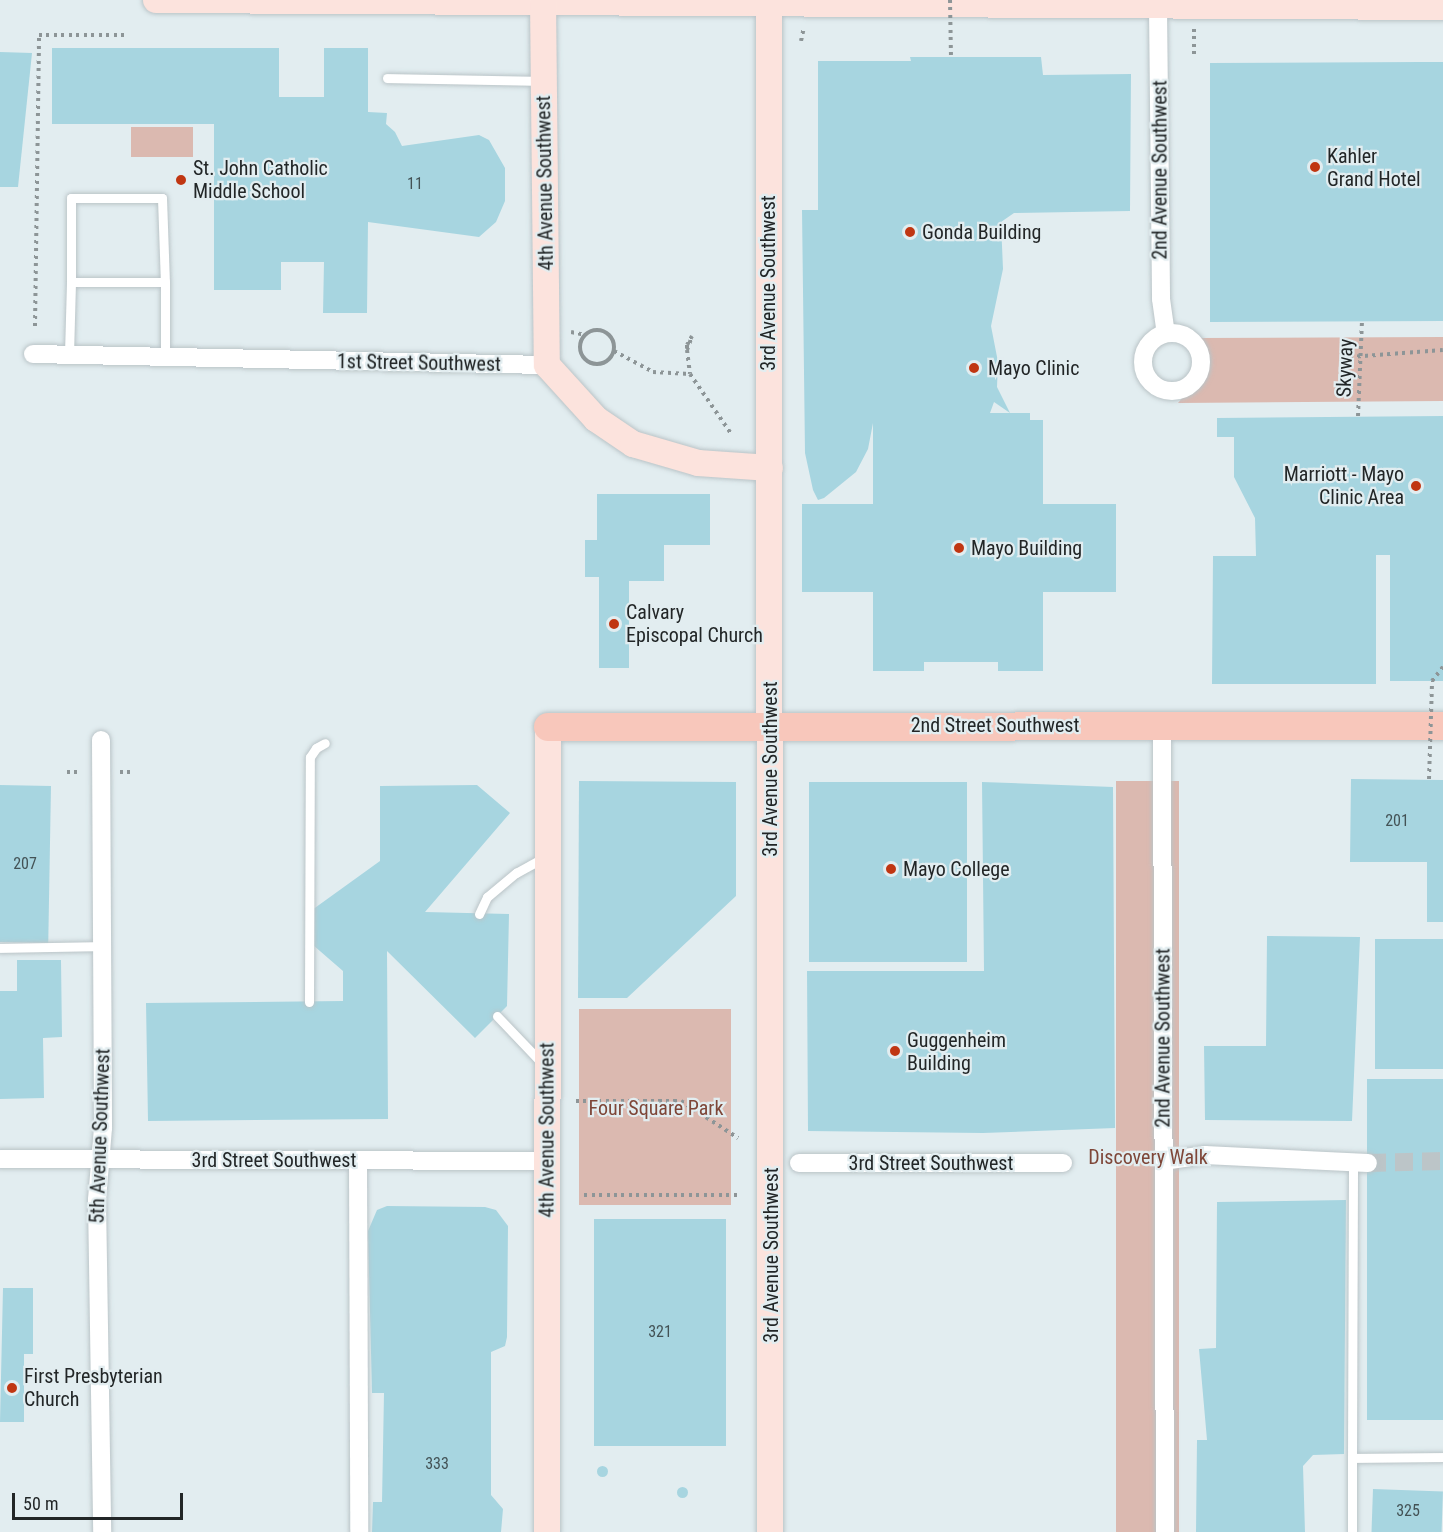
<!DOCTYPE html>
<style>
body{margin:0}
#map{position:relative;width:1443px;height:1532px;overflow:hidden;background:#e2edf0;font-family:"Roboto Condensed",sans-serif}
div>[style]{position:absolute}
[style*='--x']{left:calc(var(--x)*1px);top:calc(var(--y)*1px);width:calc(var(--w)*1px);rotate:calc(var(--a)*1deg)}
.green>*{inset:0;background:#dbb9b0;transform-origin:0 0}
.building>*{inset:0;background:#a7d5e0;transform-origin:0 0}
.round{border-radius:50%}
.street-tunnel>*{height:18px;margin-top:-9px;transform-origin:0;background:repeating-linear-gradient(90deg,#bcc5c8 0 18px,transparent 0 27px)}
.path>*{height:4px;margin-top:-2px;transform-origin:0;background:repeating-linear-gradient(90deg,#8d9597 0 3px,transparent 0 7.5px)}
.path>.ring{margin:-2px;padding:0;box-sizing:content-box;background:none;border:4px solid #8d9597;border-radius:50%}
.roads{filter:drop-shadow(0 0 2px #bac4c7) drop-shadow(0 0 2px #bac4c7)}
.lane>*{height:9px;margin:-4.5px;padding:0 4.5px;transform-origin:4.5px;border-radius:4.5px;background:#fff}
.street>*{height:18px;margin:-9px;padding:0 9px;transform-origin:9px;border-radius:9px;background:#fff}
.street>.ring{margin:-9px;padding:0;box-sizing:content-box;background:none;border:18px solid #fff;border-radius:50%}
.secondary>*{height:26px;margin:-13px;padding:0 13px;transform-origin:13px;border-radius:13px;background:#fce3dd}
.primary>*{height:28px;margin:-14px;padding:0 14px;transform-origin:14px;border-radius:14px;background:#f8c7bb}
.path-bridge>*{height:4px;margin-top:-2px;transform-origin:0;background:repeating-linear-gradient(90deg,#8d9597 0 3px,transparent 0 7.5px)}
.dots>*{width:16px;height:16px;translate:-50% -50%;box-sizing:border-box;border:3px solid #e2edf0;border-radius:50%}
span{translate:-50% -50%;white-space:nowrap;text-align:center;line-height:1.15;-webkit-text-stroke:4.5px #e2edf0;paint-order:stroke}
.number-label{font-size:16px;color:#435255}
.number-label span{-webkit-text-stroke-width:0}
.poi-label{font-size:20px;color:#222627}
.left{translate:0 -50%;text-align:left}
.right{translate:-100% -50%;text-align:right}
.street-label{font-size:20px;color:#222627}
.park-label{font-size:20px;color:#7e4638}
.scale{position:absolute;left:12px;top:1493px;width:171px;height:27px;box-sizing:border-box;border:3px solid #222627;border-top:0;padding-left:8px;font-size:18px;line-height:21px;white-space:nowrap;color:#222627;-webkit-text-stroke:4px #e2edf0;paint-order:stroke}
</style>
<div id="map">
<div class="green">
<div style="left:131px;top:127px;width:62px;height:30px"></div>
<div style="clip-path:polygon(1443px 337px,1443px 401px,1178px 403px,1205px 370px,1199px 338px)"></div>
<div style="left:1116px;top:781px;width:63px;height:751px"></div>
<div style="left:731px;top:1009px;width:196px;height:152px;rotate:90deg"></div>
</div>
<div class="building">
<div style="clip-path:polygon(52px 48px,279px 48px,279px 97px,324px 97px,324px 48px,368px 48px,368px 112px,387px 113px,386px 124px,395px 132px,402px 146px,479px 135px,489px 140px,505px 168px,505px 201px,496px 222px,479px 237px,368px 222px,367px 313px,323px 313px,324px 262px,281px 262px,281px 290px,214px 290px,214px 124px,52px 124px)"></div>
<div style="clip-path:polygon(0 52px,32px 53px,18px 187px,0 187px)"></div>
<div style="clip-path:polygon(910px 57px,1041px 57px,1043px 75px,1131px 74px,1130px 211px,1014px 213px,1001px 222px,1003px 269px,991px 326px,998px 362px,997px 387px,1010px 413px,994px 402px,990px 413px,1030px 413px,1030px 420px,1043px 420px,1043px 504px,1116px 504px,1116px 592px,1043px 592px,1043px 671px,998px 671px,998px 662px,924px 662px,924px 671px,873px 671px,873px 592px,802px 592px,802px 504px,873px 504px,873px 423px,868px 449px,856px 472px,824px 498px,818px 500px,813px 490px,805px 453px,802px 210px,818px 210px,818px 61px,911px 61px)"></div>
<div style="clip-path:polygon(1420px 62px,1443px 62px,1443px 321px,1210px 322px,1210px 63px)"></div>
<div style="clip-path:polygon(1443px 416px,1443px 681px,1390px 681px,1390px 555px,1376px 555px,1376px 684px,1212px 684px,1213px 556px,1256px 556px,1255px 518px,1234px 477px,1234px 437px,1217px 437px,1217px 418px)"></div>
<div style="clip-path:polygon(597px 494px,710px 494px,710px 545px,664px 545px,664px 581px,629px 581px,629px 668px,599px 668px,599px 577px,585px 577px,585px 540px,597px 540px)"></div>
<div style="clip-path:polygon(1351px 779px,1443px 780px,1443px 922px,1427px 922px,1427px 862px,1350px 862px)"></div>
<div style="clip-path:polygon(579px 781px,736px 782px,736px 896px,627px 998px,578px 998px)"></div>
<div style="left:967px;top:782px;width:180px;height:158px;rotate:90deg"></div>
<div style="clip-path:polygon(982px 782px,1113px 787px,1115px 1128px,983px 1133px,808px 1131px,807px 971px,984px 971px)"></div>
<div style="left:0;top:785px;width:51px;height:157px;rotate:1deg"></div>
<div style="clip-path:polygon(477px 785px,510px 813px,425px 912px,509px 914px,507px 1006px,475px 1038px,387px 951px,388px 1119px,148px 1121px,146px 1003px,343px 1001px,343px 971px,313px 945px,312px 910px,380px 861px,380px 786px)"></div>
<div style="clip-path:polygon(1267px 936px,1360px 937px,1352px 1121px,1205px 1120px,1204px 1046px,1266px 1046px)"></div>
<div style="left:1443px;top:939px;width:130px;height:68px;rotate:90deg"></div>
<div style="clip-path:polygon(17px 960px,61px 960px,62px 1037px,43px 1038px,44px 1098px,0 1099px,0 991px,17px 991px)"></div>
<div style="left:1443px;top:1079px;width:341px;height:76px;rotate:90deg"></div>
<div style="clip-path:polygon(1346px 1200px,1344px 1454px,1313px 1455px,1303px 1466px,1305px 1532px,1196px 1532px,1197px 1440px,1207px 1440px,1199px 1349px,1216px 1348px,1217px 1202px)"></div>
<div style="clip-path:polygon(387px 1206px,485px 1207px,496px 1210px,508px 1226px,507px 1337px,505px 1346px,491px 1352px,491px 1495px,503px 1509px,501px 1532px,372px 1532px,373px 1502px,382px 1502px,384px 1393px,372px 1393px,368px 1231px,377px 1210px)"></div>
<div style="left:594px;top:1219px;width:132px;height:227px"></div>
<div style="clip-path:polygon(3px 1288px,33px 1288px,33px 1354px,24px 1354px,24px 1422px,0 1422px)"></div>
<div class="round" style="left:596.5px;top:1465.5px;width:11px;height:11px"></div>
<div class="round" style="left:676.5px;top:1486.5px;width:11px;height:11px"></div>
<div style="left:1373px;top:1489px;width:70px;height:43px;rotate:2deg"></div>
</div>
<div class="street-tunnel">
<div style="--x:1368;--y:1163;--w:75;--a:-1.5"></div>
</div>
<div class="path">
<div style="--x:1194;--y:29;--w:26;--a:90"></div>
<div style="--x:801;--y:41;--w:14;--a:-78"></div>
<div style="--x:35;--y:326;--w:291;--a:-89.2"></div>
<div style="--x:39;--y:35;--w:90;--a:0"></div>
<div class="ring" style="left:580px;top:330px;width:30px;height:30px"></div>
<div style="--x:571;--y:332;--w:14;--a:12"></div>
<div style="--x:687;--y:350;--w:15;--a:-70"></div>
<div style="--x:692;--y:336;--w:10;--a:119"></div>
<div style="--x:687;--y:345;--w:5;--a:90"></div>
<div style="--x:687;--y:350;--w:24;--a:83"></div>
<div style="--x:690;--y:374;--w:74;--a:55.5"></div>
<div style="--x:614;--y:351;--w:44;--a:28.3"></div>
<div style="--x:653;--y:372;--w:37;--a:3"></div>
<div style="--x:1350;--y:357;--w:93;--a:-4.3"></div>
<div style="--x:1432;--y:681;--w:18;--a:-52"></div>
<div style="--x:67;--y:772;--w:15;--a:0"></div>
<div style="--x:120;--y:772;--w:14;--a:0"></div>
<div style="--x:576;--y:1101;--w:105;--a:0"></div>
<div style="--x:681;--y:1101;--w:68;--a:33"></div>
<div style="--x:584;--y:1195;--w:153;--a:0"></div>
</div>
<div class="roads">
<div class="lane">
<div style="--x:387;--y:78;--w:155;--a:1.1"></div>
<div style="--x:71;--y:282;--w:84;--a:-90"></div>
<div style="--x:71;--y:198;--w:91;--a:0"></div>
<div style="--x:162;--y:198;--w:84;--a:88"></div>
<div style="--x:69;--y:354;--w:72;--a:-88.4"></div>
<div style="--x:71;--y:282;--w:94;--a:0"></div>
<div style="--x:165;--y:282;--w:75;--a:90"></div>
<div style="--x:479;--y:914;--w:19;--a:-65"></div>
<div style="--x:487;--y:897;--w:38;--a:-40"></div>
<div style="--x:516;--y:873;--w:33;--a:-29"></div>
<div style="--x:0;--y:948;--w:103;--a:-1.1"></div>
<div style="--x:309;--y:1002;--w:245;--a:-89.8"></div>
<div style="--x:310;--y:757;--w:11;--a:-56"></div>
<div style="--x:316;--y:748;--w:10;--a:-29"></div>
<div style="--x:497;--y:1016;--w:64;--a:46.3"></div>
<div style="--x:1352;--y:1458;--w:296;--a:-89.8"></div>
<div style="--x:1352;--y:1532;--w:74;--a:-90"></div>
<div style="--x:1352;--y:1458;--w:91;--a:-0.6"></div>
</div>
<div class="street">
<div style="--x:1158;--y:7;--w:292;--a:89.4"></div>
<div style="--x:1161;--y:299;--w:34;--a:82"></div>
<div class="ring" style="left:1143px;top:333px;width:40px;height:40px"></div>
<div style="--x:33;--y:354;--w:514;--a:1.23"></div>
<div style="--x:1162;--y:725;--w:807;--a:89.79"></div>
<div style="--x:101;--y:740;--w:388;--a:89.7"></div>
<div style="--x:103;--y:1128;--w:72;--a:94.8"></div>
<div style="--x:97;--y:1200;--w:332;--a:89.1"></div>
<div style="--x:0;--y:1159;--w:547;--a:0.21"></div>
<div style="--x:358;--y:1160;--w:372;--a:89.8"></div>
<div style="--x:1163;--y:1161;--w:42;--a:-8.1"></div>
<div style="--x:1205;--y:1155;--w:163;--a:2.8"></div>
<div style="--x:799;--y:1163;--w:264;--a:0"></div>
</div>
<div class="secondary">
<div style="--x:156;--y:0;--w:1287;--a:0.31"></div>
<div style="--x:543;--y:0;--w:365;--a:89.4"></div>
<div style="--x:547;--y:365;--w:73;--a:47.8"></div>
<div style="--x:596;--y:419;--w:45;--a:34"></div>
<div style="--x:633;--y:444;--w:68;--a:16.3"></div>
<div style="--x:698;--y:463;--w:72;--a:4"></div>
<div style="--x:769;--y:0;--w:1532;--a:89.96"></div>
<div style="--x:547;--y:1532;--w:805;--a:-89.93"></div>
</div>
<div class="primary">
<div style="--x:548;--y:727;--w:895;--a:-0.06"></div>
</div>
</div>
<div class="path-bridge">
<div style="--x:950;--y:0;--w:58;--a:89"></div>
<div style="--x:1358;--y:416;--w:95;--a:-87.6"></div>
<div style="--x:1429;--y:779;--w:98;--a:-88.2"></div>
</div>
<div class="dots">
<div style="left:1315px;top:167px;background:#c03612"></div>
<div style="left:181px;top:180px;background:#c03612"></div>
<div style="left:910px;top:232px;background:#c03612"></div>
<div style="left:974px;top:368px;background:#c03612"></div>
<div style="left:1416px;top:486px;background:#c03612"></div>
<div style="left:959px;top:548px;background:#c03612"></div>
<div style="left:614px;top:624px;background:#c03612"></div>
<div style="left:891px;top:869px;background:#c03612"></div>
<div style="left:895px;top:1051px;background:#c03612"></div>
<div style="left:12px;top:1388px;background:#c03612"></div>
</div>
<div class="number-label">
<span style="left:415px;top:184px">11</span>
<span style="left:1397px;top:821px">201</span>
<span style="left:25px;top:864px">207</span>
<span style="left:660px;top:1332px">321</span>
<span style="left:437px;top:1464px">333</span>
<span style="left:1408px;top:1511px">325</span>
</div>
<div class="poi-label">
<span class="left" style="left:1327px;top:168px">Kahler<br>Grand Hotel</span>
<span class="left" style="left:193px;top:180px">St. John Catholic<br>Middle School</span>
<span class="left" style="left:922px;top:232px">Gonda Building</span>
<span class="left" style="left:988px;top:368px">Mayo Clinic</span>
<span class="right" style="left:1404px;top:486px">Marriott - Mayo<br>Clinic Area</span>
<span class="left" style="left:971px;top:548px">Mayo Building</span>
<span class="left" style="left:626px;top:624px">Calvary<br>Episcopal Church</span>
<span class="left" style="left:903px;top:869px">Mayo College</span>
<span class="left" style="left:907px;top:1052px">Guggenheim<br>Building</span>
<span class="left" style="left:24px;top:1388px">First Presbyterian<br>Church</span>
</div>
<div class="street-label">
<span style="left:1160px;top:170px;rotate:-90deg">2nd Avenue Southwest</span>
<span style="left:545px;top:183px;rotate:-91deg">4th Avenue Southwest</span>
<span style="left:768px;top:283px;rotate:-90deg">3rd Avenue Southwest</span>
<span style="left:419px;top:363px;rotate:1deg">1st Street Southwest</span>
<span style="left:1345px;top:368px;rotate:-88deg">Skyway</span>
<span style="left:995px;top:725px">2nd Street Southwest</span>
<span style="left:770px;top:769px;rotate:-90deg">3rd Avenue Southwest</span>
<span style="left:1163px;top:1038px;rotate:-90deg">2nd Avenue Southwest</span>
<span style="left:547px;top:1130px;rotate:-90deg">4th Avenue Southwest</span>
<span style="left:100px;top:1136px;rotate:-88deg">5th Avenue Southwest</span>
<span style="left:274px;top:1160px">3rd Street Southwest</span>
<span style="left:931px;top:1163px">3rd Street Southwest</span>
<span style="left:771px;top:1255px;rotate:-90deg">3rd Avenue Southwest</span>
</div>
<div class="park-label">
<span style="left:656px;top:1108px">Four Square Park</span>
<span style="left:1148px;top:1157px">Discovery Walk</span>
</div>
<div class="scale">50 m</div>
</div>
